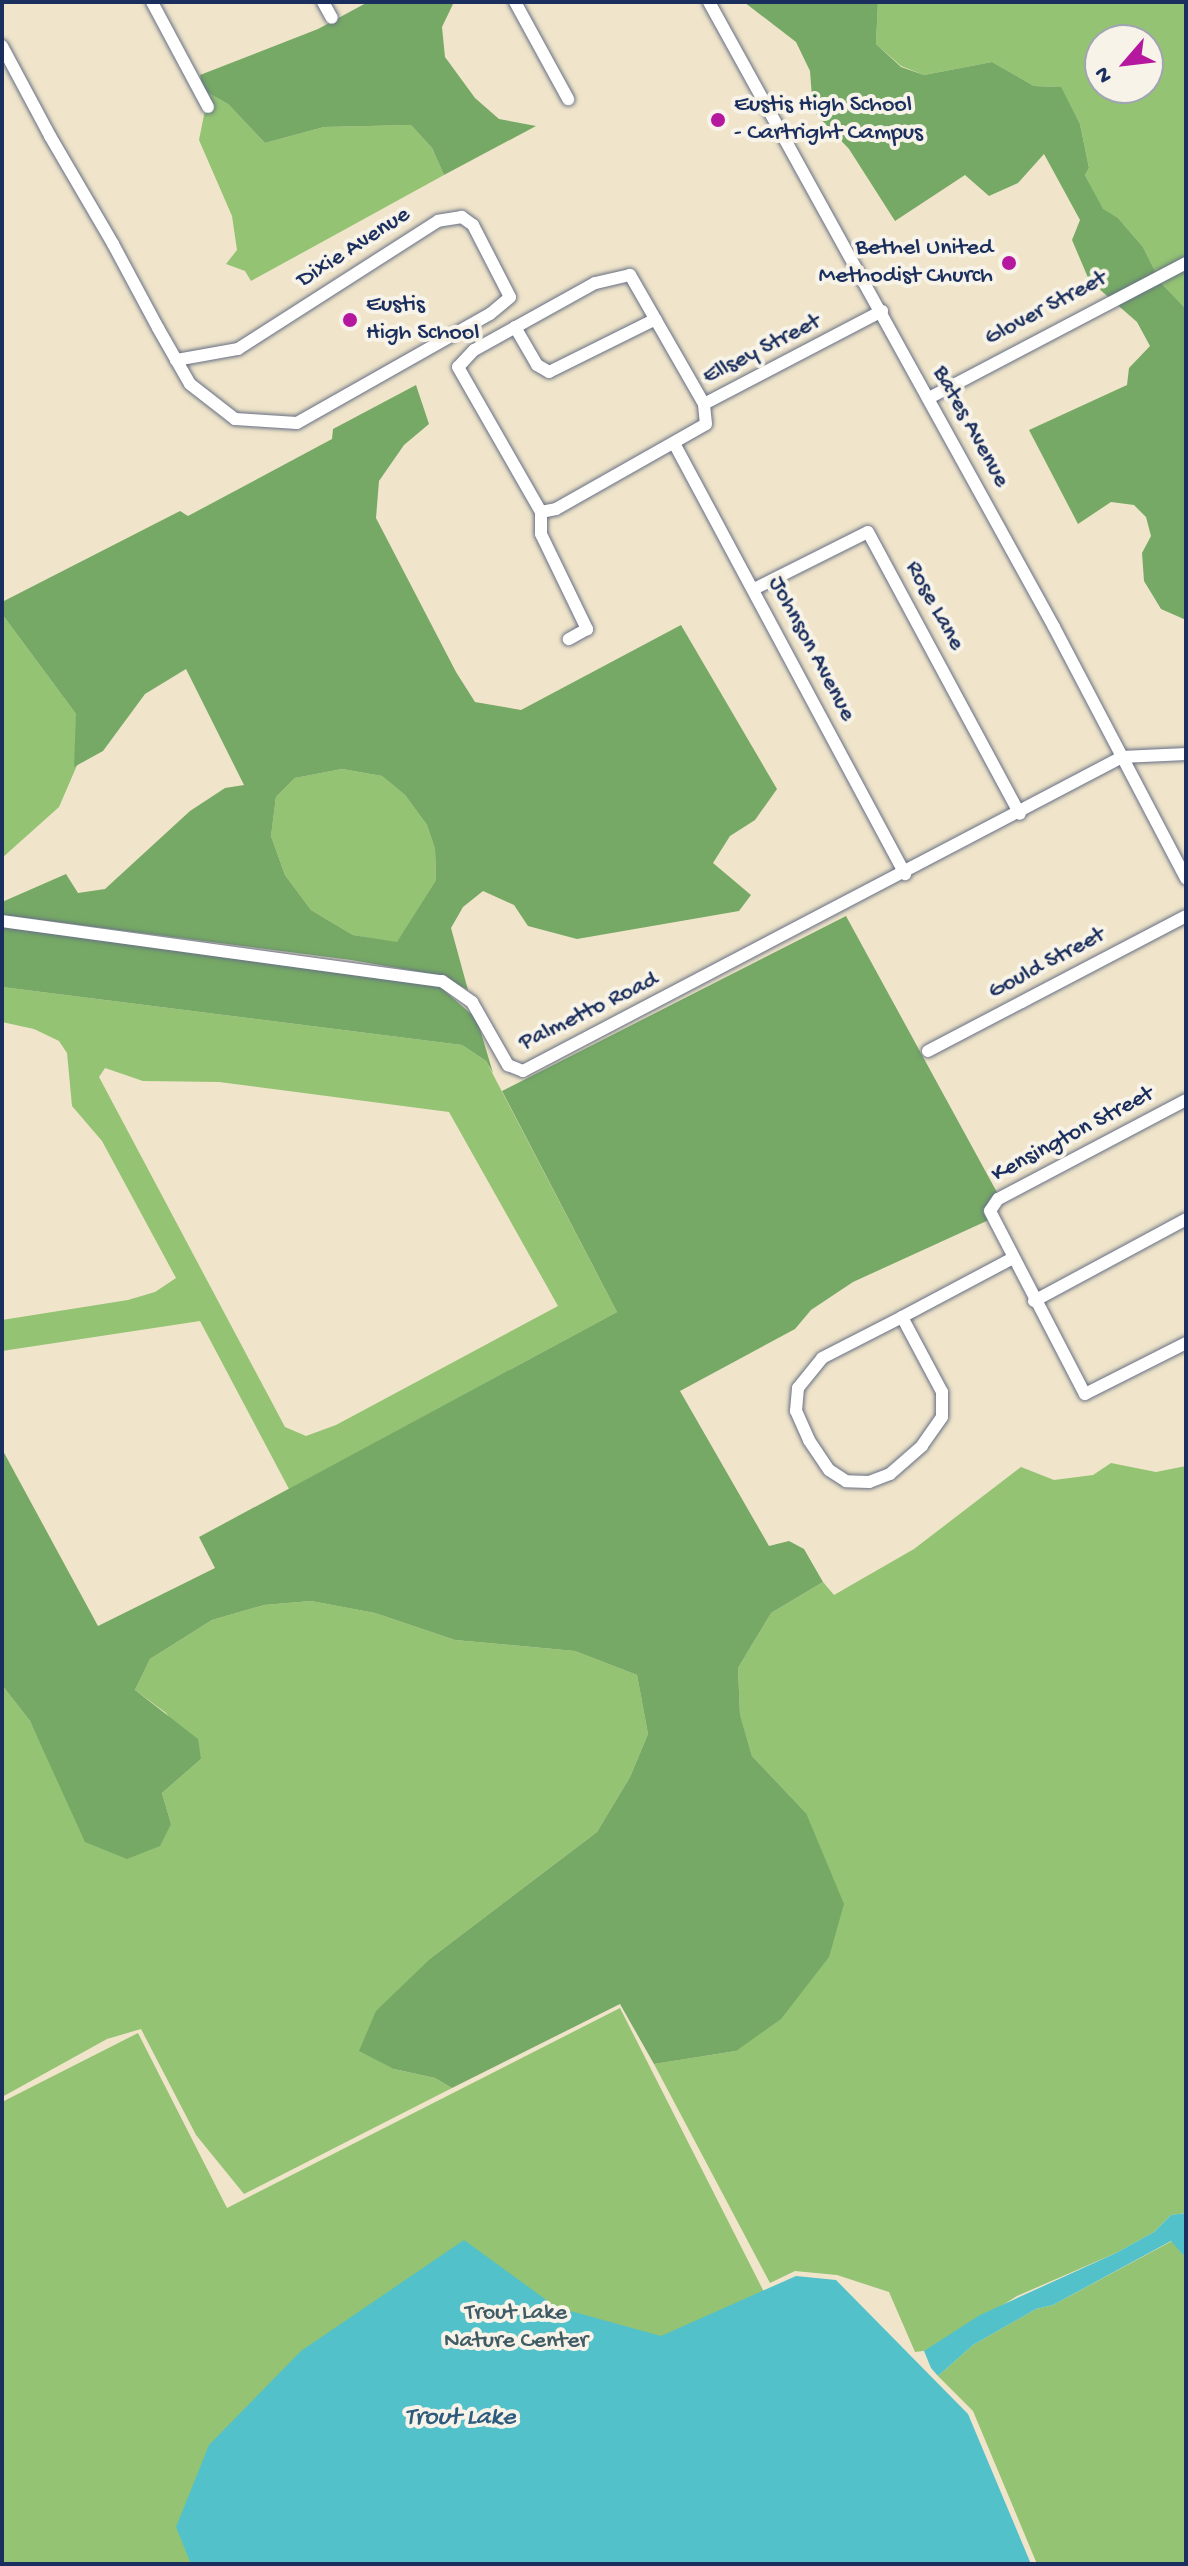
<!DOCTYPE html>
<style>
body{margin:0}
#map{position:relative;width:1188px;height:2566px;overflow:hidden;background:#f0e5ca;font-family:"Gochi Hand",sans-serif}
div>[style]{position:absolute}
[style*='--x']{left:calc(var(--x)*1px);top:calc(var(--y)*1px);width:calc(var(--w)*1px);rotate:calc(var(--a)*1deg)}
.green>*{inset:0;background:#93c373}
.forest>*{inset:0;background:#76a965}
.water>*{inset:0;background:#53c1c9}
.roads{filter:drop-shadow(0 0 2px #666f84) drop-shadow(0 0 2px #666f84)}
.minor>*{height:12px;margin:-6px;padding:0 6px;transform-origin:6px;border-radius:6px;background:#fff}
.dots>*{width:22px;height:22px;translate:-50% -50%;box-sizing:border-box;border:4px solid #f7f3e8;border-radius:50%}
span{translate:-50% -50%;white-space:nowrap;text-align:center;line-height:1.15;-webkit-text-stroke:8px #f7f3e8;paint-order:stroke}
.poi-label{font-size:24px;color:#1b2f5e}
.left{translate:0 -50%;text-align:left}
.right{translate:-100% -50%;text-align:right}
.street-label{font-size:24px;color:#1b2f5e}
.park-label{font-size:24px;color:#3f5b64}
.water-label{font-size:26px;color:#2c5b7e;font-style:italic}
.frame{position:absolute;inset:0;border:4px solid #1b2f5e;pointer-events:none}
.north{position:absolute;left:1084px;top:24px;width:80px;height:80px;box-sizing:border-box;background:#f7f3e8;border:2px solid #9fa5b1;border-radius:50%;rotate:242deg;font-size:22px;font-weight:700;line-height:32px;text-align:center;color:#1b2f5e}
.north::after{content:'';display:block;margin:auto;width:28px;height:36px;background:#b5179e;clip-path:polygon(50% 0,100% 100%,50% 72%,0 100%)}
</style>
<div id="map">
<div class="green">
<div style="clip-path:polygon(evenodd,878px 2px,1186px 2px,1186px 309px,1161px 283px,1143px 247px,1118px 218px,1103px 210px,1085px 175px,1089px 168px,1080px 124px,1060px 87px,1034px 86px,992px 62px,924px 75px,901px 66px,876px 44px,878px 2px,1100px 40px,1148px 40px,1148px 88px,1100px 88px,1100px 40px)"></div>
<div style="clip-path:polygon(203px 90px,228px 104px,265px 143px,324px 127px,411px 125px,432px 148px,444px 175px,251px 281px,245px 271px,226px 264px,237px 250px,232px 216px,199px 140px,206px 105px)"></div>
<div style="clip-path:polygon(2px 614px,76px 714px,78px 763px,59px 807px,2px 858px)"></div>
<div style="clip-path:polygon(342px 769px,382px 776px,405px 795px,427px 825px,435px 849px,436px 880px,397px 943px,353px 935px,311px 910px,285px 875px,271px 836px,276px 797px,295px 778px)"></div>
<div style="clip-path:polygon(evenodd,2px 987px,462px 1045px,486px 1061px,617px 1312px,289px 1489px,200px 1321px,2px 1351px,2px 1320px,128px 1300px,155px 1292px,176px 1278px,102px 1141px,72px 1106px,67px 1053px,59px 1041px,34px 1029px,2px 1022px,2px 987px,105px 1068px,143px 1081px,219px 1082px,449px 1112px,558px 1306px,336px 1425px,306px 1436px,285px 1427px,99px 1077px,105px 1068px)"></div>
<div style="clip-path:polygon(1111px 1463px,1156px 1472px,1186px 1466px,1186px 2213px,1171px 2215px,1154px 2232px,1116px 2253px,1017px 2296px,931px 2350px,915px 2352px,889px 2292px,837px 2275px,795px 2271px,770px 2283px,654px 2064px,736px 2051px,806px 1813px,752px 1756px,740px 1716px,738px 1668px,771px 1613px,823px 1582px,834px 1595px,914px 1549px,1021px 1467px,1054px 1480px,1093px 1475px)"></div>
<div style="clip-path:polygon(311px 1601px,375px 1613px,455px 1640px,575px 1651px,637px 1675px,648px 1734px,630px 1777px,597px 1832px,431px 1958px,394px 2069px,435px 2078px,452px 2088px,244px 2194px,196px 2135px,141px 2029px,107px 2039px,2px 2097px,2px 1685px,30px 1721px,56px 1775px,171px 1824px,162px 1793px,201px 1759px,166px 1713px,135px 1690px,150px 1659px,212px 1620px,264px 1605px)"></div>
<div style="clip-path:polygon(620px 2008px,902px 2564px,2px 2564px,2px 2102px,138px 2033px,227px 2208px)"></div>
<div style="clip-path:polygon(1172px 2241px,1186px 2258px,1186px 2564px,1037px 2564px,973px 2411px,938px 2376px,973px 2345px,1036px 2309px,1053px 2305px)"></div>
</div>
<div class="forest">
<div style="clip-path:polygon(368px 2px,454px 2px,442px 27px,445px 57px,475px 98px,499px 119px,536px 126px,444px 175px,432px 148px,411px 125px,324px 127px,265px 143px,228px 104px,203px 90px,200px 75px,318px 29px)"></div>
<div style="clip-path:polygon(744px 2px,878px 2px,876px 44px,901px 67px,924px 75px,992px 62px,1034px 86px,1061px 87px,1080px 124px,1089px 168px,1085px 175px,1103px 209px,1118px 218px,1143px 247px,1161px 283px,1186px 309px,1186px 620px,1161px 609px,1144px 581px,1142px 553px,1151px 536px,1146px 517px,1134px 505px,1111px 502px,1078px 524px,1029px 430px,1127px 385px,1129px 368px,1150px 346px,1137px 322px,1089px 280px,1072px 240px,1080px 220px,1044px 154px,1018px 183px,989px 196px,965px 175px,895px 221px,849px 149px,813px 111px,810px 71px,796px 42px)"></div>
<div style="clip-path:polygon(evenodd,416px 385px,429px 424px,404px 445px,379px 481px,376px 518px,456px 672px,475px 702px,521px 710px,681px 625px,777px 789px,755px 820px,730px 836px,713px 863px,751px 895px,739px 911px,577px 939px,528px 926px,514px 905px,483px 891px,463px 907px,451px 928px,468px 990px,444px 976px,351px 960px,2px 915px,2px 902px,66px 874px,78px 893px,105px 889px,190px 811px,225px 788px,244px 785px,186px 669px,145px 694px,103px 751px,74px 767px,76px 714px,2px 614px,2px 602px,180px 511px,188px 516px,332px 439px,333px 429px,416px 385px,342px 769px,382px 776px,405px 795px,427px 825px,435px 849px,436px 880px,397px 942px,353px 935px,311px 910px,285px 875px,271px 836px,276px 797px,295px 778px,342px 769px)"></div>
<div style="clip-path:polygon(846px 916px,999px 1196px,991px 1219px,853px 1282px,811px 1310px,795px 1329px,680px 1391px,769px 1546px,789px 1541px,804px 1549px,823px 1582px,771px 1613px,738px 1668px,740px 1715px,752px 1756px,806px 1813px,844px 1904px,829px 1957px,781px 2019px,736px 2051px,654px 2064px,620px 2004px,452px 2088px,435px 2078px,394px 2069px,359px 2051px,376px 2011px,431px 1958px,597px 1832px,630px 1777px,648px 1734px,637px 1675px,575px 1651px,455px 1640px,375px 1613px,311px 1601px,264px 1605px,212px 1620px,150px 1659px,135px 1690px,198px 1739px,201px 1759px,162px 1793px,171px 1824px,160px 1846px,127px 1859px,85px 1842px,30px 1721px,2px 1685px,2px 1449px,98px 1626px,215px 1568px,199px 1537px,617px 1312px,502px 1091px)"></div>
<div style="clip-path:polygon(2px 927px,440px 987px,477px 1019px,493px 1073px,486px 1061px,462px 1045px,2px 987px)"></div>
</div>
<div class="water">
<div style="clip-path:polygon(1186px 2213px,1186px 2258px,1171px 2241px,1053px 2305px,1036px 2309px,973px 2345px,938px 2376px,931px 2368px,924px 2351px,980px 2315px,1116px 2253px,1154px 2232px,1171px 2215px)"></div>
<div style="clip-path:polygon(464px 2240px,556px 2307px,661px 2336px,796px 2276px,836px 2280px,968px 2414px,1031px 2564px,191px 2564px,176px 2527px,209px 2445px,301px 2351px)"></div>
</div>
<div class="roads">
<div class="minor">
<div style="--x:152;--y:2;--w:119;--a:61.9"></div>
<div style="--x:323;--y:2;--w:18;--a:61"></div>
<div style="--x:515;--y:2;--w:111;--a:61.3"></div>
<div style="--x:709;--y:2;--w:714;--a:61.1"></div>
<div style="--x:1054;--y:627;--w:284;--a:62.3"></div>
<div style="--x:2;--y:46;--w:102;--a:61.9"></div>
<div style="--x:50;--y:136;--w:125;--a:59.7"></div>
<div style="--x:113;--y:244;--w:95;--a:61.8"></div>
<div style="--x:158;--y:328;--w:64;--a:60.3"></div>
<div style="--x:190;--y:384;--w:57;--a:37.9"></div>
<div style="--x:235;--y:419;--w:62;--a:3.7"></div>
<div style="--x:297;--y:423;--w:222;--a:-29.5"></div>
<div style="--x:490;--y:314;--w:26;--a:-40"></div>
<div style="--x:510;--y:297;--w:81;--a:-117.2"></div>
<div style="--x:473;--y:225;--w:14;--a:-144"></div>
<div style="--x:462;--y:217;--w:24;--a:171"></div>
<div style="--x:438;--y:221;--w:237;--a:147.4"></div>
<div style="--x:238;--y:349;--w:63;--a:169.9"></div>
<div style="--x:515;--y:327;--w:44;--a:59.9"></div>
<div style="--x:537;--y:365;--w:14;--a:30"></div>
<div style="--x:549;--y:372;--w:119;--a:-26.4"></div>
<div style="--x:929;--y:398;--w:290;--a:-27.7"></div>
<div style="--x:704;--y:404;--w:201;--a:-27.6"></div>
<div style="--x:675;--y:445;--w:487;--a:61.8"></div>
<div style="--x:541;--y:512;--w:15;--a:-11"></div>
<div style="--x:556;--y:509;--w:172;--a:-29.5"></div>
<div style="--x:706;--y:424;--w:20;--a:-96"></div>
<div style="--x:704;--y:404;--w:149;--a:-119.8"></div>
<div style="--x:630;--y:275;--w:36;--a:167"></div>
<div style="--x:595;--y:283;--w:138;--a:151"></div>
<div style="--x:474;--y:350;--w:23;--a:133"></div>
<div style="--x:458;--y:367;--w:167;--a:60.2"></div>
<div style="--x:541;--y:512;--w:22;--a:90"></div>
<div style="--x:541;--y:534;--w:106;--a:64.2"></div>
<div style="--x:587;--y:629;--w:21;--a:151"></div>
<div style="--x:754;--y:589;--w:127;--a:-26.6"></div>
<div style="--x:868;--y:532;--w:320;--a:61.7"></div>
<div style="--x:2;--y:921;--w:444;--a:7.8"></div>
<div style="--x:442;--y:981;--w:37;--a:35"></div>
<div style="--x:472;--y:1002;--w:73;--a:60.3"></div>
<div style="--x:508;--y:1065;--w:16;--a:22"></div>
<div style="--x:523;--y:1071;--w:676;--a:-27.66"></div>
<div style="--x:1122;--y:757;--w:64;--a:-2.7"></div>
<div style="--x:928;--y:1051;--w:291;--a:-27.6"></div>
<div style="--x:1186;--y:1100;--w:212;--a:152.2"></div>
<div style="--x:998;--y:1199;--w:14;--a:124"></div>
<div style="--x:990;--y:1211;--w:206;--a:62.6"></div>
<div style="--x:1085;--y:1394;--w:113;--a:-26.8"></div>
<div style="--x:1034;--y:1301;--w:173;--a:-28.3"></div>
<div style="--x:902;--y:1317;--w:85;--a:61.9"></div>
<div style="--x:942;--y:1392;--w:25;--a:90"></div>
<div style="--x:942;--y:1417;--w:35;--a:125"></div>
<div style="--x:922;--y:1446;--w:43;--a:138.8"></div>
<div style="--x:890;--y:1474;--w:22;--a:159"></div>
<div style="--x:869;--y:1482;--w:23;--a:-178"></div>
<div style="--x:846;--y:1481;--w:20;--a:-147"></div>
<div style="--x:829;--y:1470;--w:36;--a:-124"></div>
<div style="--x:809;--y:1440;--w:32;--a:-114"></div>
<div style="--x:796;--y:1411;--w:23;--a:-85"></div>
<div style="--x:798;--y:1388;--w:38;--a:-51"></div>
<div style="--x:822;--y:1358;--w:90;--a:-27.1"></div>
<div style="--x:902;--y:1317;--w:123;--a:-28"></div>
</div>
</div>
<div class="dots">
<div style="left:718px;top:120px;background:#b5179e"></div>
<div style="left:1009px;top:263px;background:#b5179e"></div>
<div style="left:350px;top:320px;background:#b5179e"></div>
</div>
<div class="poi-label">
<span class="left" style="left:734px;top:120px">Eustis High School<br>- Cartright Campus</span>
<span class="right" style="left:993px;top:263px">Bethel United<br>Methodist Church</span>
<span class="left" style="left:366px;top:320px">Eustis<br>High School</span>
</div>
<div class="street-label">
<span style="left:354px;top:248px;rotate:-33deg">Dixie Avenue</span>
<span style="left:1046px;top:309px;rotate:-28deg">Glover Street</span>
<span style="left:762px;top:350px;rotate:-27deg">Ellsey Street</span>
<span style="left:970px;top:427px;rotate:61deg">Bates Avenue</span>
<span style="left:934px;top:606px;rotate:61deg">Rose Lane</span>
<span style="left:811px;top:649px;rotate:62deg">Johnson Avenue</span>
<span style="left:1047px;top:964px;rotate:-28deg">Gould Street</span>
<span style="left:589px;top:1012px;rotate:-26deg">Palmetto Road</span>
<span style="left:1073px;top:1135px;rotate:-28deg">Kensington Street</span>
</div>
<div class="park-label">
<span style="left:516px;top:2328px">Trout Lake<br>Nature Center</span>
</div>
<div class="water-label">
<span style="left:460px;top:2419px">Trout Lake</span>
</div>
<div class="frame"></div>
<div class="north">N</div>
</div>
